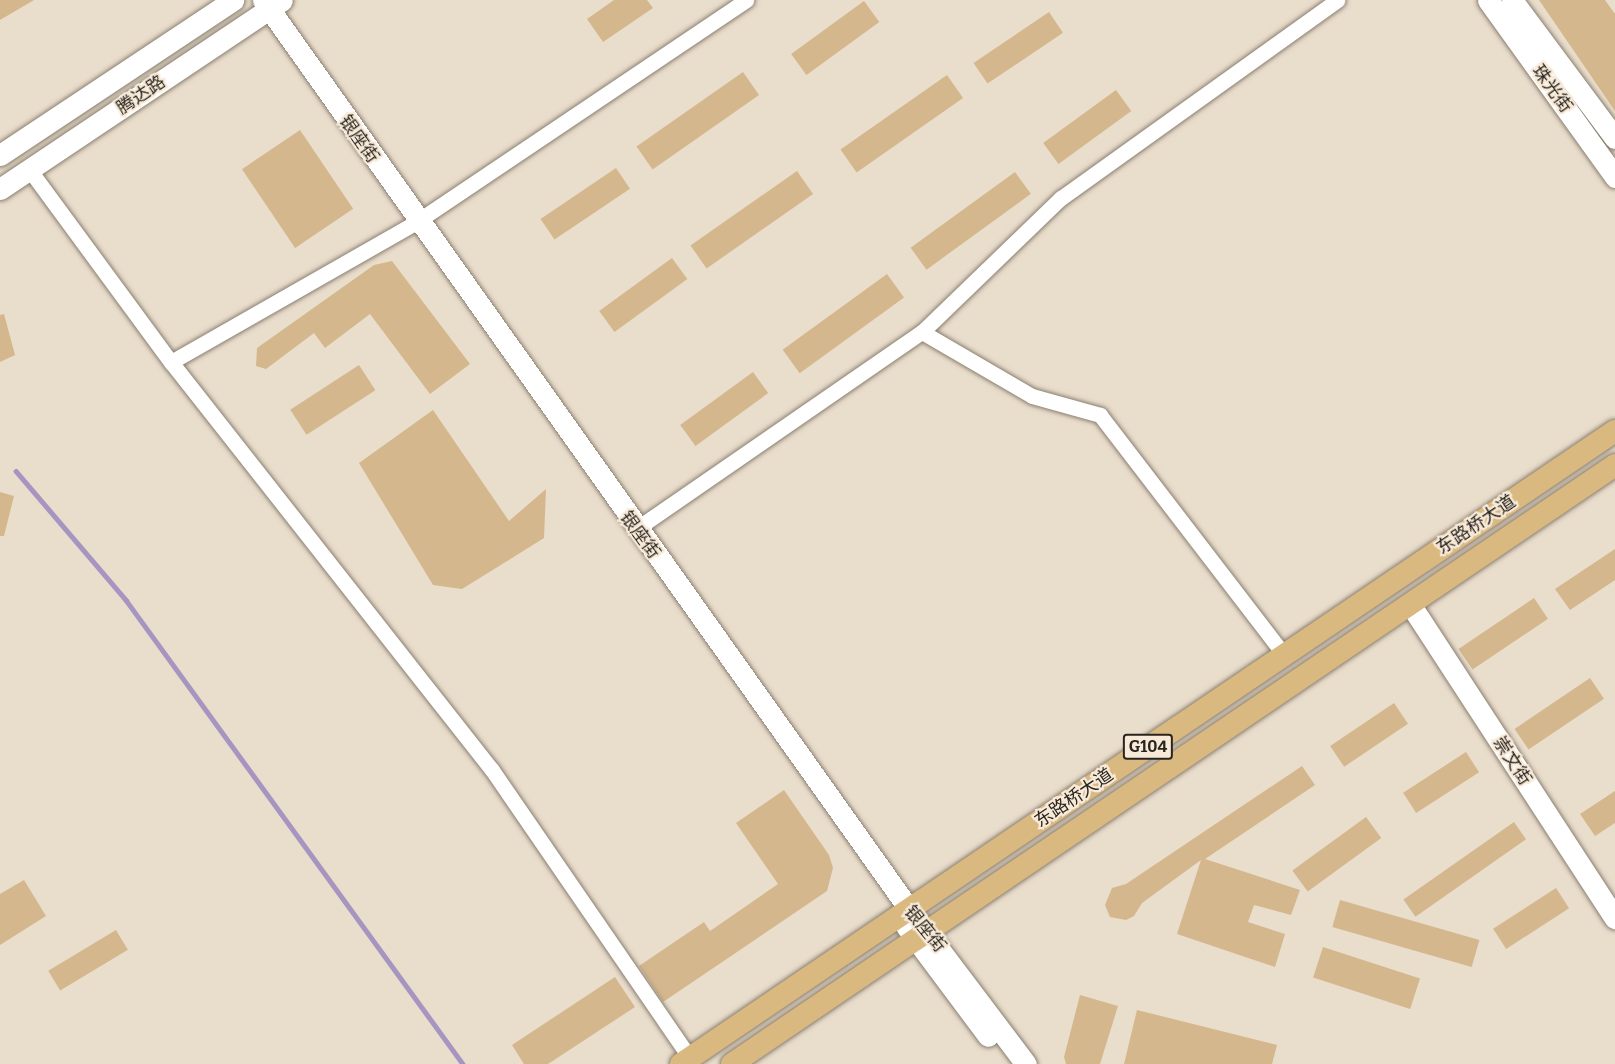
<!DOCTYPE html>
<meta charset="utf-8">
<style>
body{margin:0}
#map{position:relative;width:1615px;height:1064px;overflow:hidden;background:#e9ddcc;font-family:Bitter,"Noto Sans SC",serif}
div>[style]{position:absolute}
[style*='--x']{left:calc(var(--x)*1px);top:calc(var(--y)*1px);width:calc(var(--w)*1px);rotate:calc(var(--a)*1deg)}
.stream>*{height:4.5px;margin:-2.25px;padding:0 2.25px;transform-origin:2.25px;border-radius:2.25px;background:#a695c0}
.building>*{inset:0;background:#d4b78d;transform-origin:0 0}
.roads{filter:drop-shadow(0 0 2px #8a7f6f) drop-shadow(0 0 2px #8a7f6f)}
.street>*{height:15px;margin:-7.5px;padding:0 7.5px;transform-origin:7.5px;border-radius:7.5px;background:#fff}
.secondary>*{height:21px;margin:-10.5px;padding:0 10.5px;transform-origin:10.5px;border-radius:10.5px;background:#fff}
.primary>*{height:22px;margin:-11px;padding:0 11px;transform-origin:11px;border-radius:11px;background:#dab980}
span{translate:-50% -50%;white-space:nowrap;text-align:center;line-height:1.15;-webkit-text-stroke:4.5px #f7ead9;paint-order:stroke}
.shield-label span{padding:2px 4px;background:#f7ead9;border:2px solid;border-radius:4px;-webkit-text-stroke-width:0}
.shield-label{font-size:16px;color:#29251e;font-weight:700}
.street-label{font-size:18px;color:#29251e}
</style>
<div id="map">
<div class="stream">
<div style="--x:16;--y:471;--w:170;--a:49.5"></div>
<div style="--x:126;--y:600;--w:573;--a:54.01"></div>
</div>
<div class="building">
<div style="clip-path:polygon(0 0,34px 0,0 20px)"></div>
<div style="clip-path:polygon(614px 0,647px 0,653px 8px,603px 42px,587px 19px)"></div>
<div style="clip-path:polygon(1539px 0,1605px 0,1615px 14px,1615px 111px)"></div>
<div style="left:864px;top:1px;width:26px;height:90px;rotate:54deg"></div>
<div style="left:1049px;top:12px;width:25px;height:91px;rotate:56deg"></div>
<div style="left:743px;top:72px;width:28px;height:130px;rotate:55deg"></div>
<div style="left:947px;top:75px;width:28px;height:130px;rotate:55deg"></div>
<div style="left:1116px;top:90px;width:26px;height:90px;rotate:54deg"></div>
<div style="left:300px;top:130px;width:95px;height:70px;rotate:56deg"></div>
<div style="left:616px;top:168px;width:25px;height:91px;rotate:56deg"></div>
<div style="left:797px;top:171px;width:28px;height:130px;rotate:55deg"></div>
<div style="left:1015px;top:172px;width:27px;height:129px;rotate:54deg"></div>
<div style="left:672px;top:258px;width:26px;height:90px;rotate:54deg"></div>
<div style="clip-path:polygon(392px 261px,470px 364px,430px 394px,370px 314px,325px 348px,314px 333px,266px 369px,256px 366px,257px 348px,374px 265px)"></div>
<div style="left:887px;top:274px;width:29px;height:129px;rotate:54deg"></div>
<div style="clip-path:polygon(4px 314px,15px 355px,0 362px,0 315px)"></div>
<div style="left:359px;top:365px;width:30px;height:82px;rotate:57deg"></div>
<div style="left:753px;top:372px;width:26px;height:90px;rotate:54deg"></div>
<div style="clip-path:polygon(433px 410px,509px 521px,546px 489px,544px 538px,462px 589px,433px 585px,359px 463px)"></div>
<div style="clip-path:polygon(0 492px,14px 496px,4px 536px,0 536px)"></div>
<div style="clip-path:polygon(1615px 549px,1615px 580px,1570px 610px,1555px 589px)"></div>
<div style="left:1534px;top:598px;width:25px;height:91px;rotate:56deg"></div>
<div style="left:1590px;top:678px;width:25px;height:91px;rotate:56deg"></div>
<div style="left:1394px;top:703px;width:25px;height:77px;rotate:56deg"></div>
<div style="left:1466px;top:752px;width:24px;height:75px;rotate:57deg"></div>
<div style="clip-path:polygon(1302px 766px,1315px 785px,1205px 859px,1300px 890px,1291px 915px,1254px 905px,1248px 922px,1285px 934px,1275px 967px,1177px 934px,1201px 860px,1142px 903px,1134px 916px,1126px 920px,1110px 917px,1105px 905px,1112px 888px,1126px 884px)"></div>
<div style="clip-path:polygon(784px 790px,829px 855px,833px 868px,827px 891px,663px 1002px,639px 966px,704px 922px,710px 931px,778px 884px,736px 823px)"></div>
<div style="clip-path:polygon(1615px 791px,1615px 823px,1595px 836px,1580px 814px)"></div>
<div style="left:1366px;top:817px;width:26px;height:91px;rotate:54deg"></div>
<div style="left:1514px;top:822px;width:21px;height:135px;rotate:55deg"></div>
<div style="clip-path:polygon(24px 880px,46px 916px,0 945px,0 894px)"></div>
<div style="left:1556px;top:888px;width:24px;height:75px;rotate:57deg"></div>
<div style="left:1340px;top:900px;width:145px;height:28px;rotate:16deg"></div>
<div style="left:116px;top:930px;width:23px;height:79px;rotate:59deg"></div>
<div style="left:1323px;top:947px;width:102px;height:32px;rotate:18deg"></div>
<div style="clip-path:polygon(615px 977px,635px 1007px,548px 1064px,524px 1064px,512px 1045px)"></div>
<div style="clip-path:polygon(1080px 995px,1118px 1006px,1100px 1064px,1066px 1064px,1064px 1057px)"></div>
<div style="clip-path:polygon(1137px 1010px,1277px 1045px,1272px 1064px,1124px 1064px)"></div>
</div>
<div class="roads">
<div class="street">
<div style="--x:29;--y:169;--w:240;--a:53.7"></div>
<div style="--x:171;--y:362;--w:519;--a:51.81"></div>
<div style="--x:492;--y:770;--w:349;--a:55.5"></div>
<div style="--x:922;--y:332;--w:127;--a:30.2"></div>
<div style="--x:1032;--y:396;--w:71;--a:15.6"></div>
<div style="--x:1100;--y:415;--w:302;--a:52.5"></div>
<div style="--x:171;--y:362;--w:282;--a:-29.7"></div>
<div style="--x:416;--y:222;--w:398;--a:-33.9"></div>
<div style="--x:636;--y:529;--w:347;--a:-34.6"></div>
<div style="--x:922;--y:332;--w:193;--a:-44"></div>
<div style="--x:1061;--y:198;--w:340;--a:-35.6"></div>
</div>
<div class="secondary">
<div style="--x:263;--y:0;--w:1115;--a:54.6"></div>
<div style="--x:909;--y:909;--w:194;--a:53"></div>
<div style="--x:1488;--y:0;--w:218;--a:54.3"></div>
<div style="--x:1512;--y:0;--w:172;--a:53.3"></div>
<div style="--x:0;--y:155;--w:280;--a:-33.6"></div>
<div style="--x:0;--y:189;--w:339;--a:-33.8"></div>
<div style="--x:1410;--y:604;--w:375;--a:56.9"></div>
<div style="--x:906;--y:926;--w:137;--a:53.3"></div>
</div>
<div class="primary">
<div style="--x:681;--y:1064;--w:1128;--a:-34.13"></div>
<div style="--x:732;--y:1064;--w:1067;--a:-34.15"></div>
</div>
</div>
<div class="shield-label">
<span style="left:1148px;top:747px">G104</span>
</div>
<div class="street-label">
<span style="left:1552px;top:89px;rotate:54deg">珠光街</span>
<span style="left:141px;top:95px;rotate:-34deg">腾达路</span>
<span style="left:359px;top:139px;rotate:55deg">银座街</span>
<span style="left:1476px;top:525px;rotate:-34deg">东路桥大道</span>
<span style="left:640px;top:535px;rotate:54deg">银座街</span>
<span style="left:1512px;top:761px;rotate:57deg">崇文街</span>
<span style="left:1074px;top:798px;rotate:-34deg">东路桥大道</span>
<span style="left:925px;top:929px;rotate:51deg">银座街</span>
</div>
</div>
